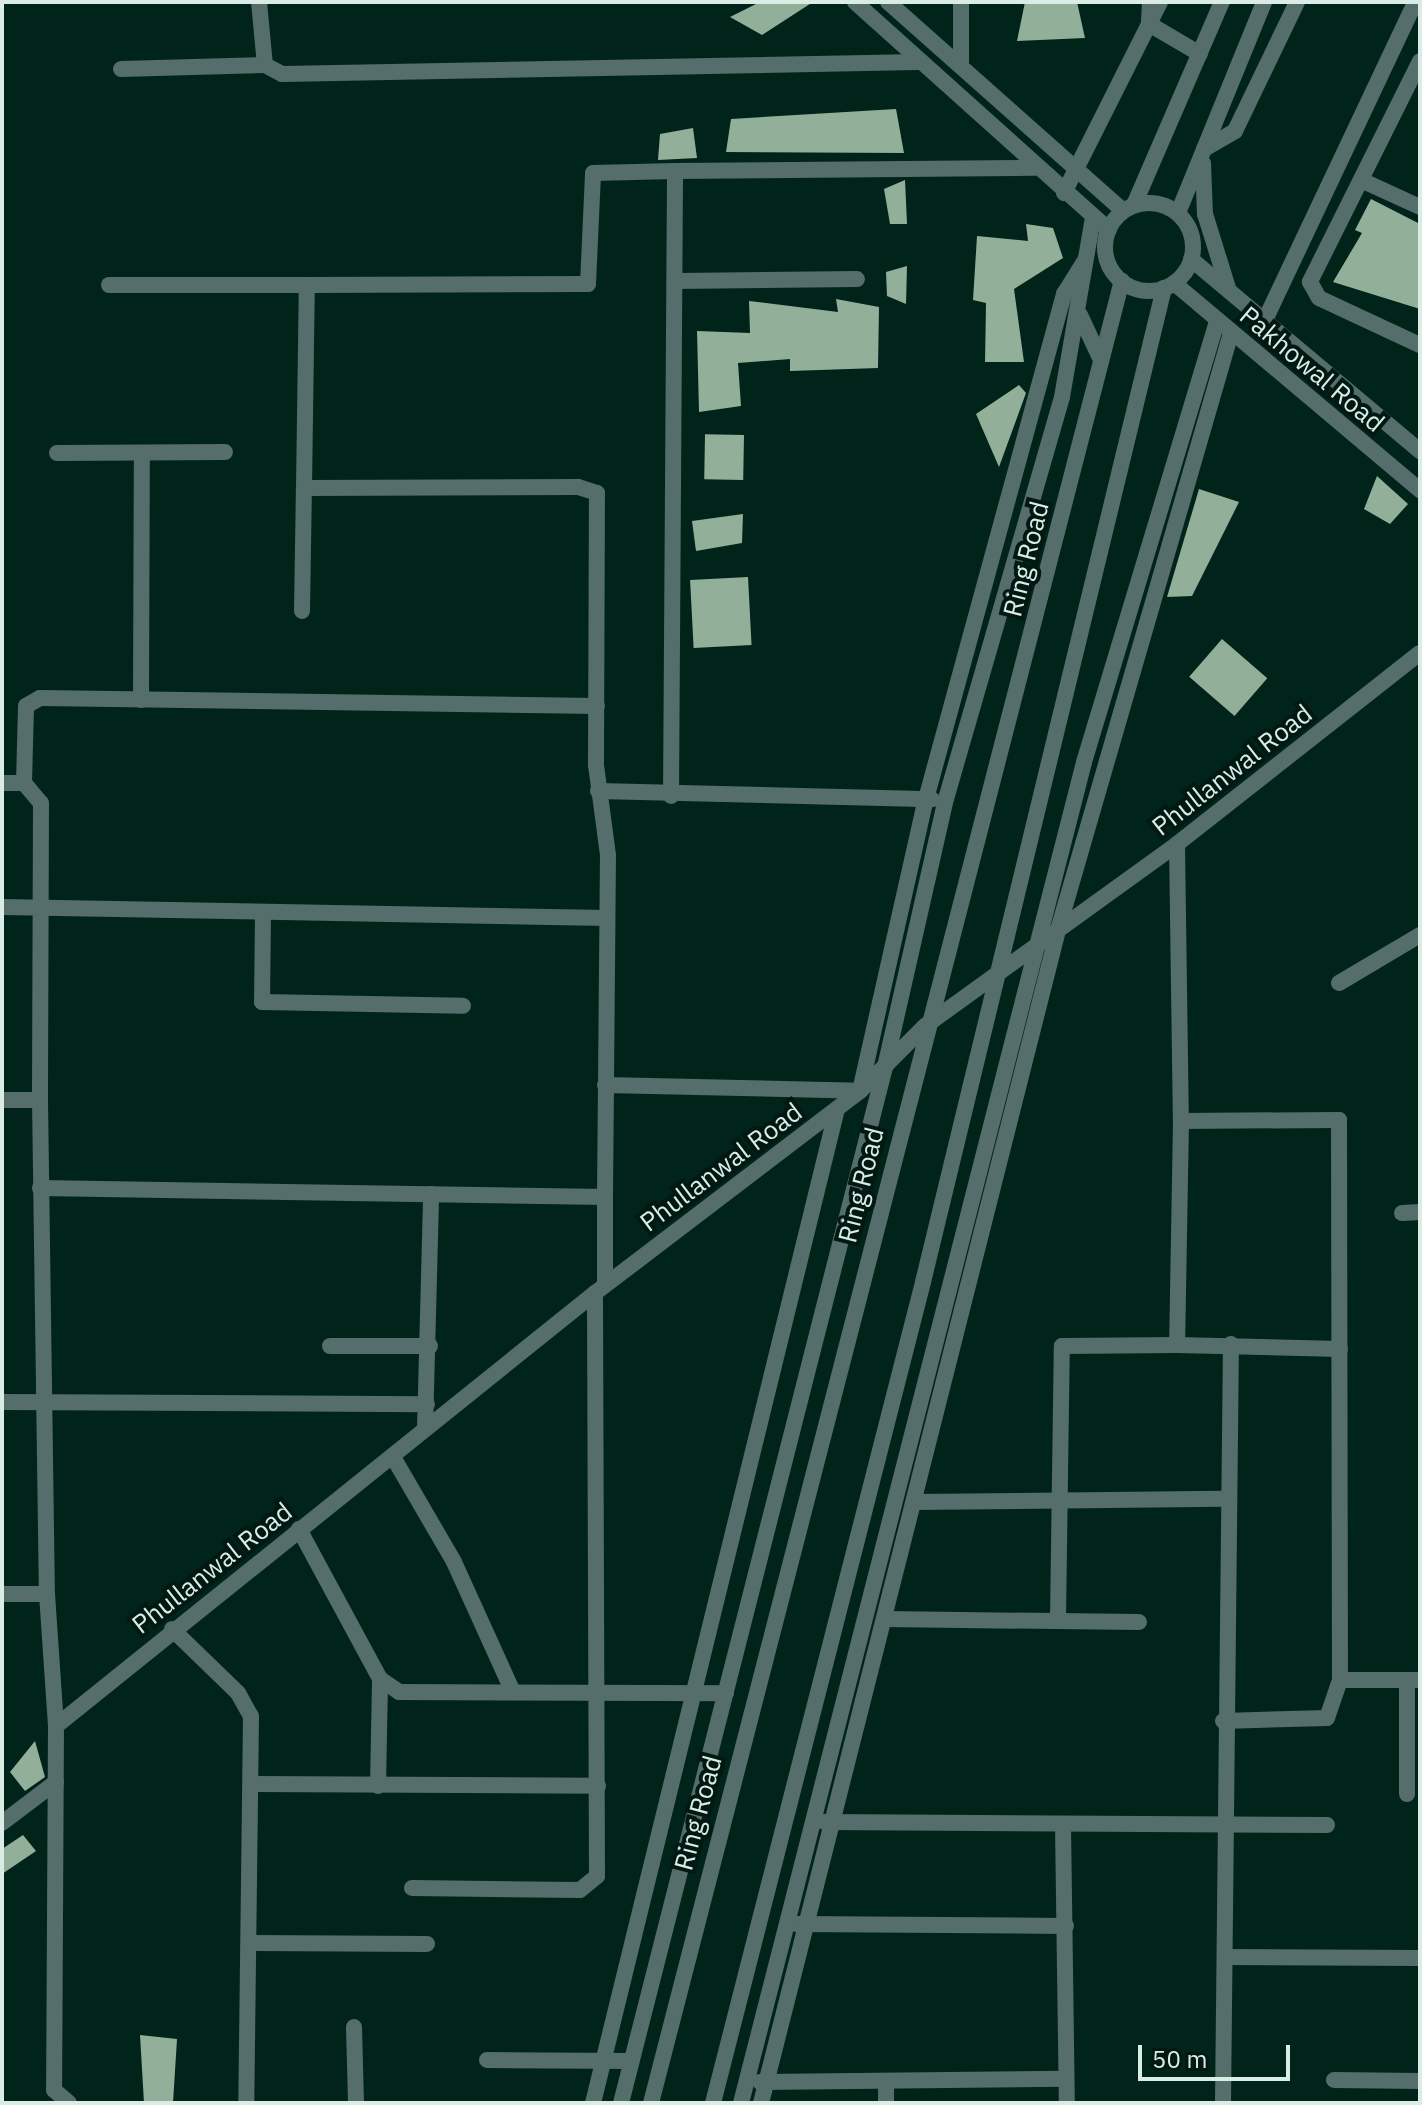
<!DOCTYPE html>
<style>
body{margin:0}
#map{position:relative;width:1422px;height:2105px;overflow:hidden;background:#00241a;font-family:"IBM Plex Sans",sans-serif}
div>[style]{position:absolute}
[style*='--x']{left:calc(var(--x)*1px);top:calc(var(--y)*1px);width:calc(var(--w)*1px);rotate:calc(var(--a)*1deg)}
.building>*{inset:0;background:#92af99;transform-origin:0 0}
.minor>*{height:16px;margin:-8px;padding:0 8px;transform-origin:8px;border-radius:8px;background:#556d6b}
.tertiary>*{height:16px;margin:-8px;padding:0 8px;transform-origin:8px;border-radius:8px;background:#556d6b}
.tertiary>.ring{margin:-8px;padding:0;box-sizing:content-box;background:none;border:16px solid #556d6b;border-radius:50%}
span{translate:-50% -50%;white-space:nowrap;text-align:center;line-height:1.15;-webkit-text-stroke:8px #011912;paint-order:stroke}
.street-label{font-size:26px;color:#daede5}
.frame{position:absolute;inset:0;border:4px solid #daede5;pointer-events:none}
.scale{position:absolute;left:1138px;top:2045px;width:152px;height:36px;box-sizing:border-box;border:4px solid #daede5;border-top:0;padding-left:10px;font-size:24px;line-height:28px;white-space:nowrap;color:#daede5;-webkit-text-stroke:6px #011912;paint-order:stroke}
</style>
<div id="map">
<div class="building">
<div style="clip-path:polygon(760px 2px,813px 2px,762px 35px,730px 17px)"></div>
<div style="clip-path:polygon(1025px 2px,1077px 2px,1085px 38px,1017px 41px)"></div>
<div style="clip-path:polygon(896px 109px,904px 153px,726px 152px,731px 119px)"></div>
<div style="clip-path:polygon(693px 128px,697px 158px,658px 160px,660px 134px)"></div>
<div style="clip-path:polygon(905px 180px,907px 224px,890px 224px,884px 189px)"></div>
<div style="clip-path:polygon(1371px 199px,1420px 224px,1420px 309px,1333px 282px,1362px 233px,1355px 230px)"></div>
<div style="clip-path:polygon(1026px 224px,1053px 228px,1063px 258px,1014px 289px,1024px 362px,985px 362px,986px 303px,973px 300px,977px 236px,1028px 241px)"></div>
<div style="clip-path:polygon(907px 266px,906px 304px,887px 296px,886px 272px)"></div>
<div style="clip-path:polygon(836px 299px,879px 307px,878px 368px,790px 371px,790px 359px,738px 363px,741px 406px,699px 412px,697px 331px,750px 333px,749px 301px,838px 312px)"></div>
<div style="clip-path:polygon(1019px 385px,1026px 393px,999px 467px,976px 414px)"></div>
<div style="left:744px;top:435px;width:45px;height:39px;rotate:91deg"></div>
<div style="clip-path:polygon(1377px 476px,1408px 504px,1390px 524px,1364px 509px)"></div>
<div style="clip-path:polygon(1199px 489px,1239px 502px,1192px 596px,1167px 597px)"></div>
<div style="clip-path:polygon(743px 514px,742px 543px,696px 551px,692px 521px)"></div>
<div style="left:748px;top:577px;width:68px;height:58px;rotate:87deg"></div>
<div style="left:1222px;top:639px;width:60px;height:50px;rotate:41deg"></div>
<div style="clip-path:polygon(35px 1741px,45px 1777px,25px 1791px,10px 1772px)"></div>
<div style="clip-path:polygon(23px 1835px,36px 1851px,2px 1874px,2px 1849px)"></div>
<div style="clip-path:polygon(140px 2035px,177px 2039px,173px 2103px,144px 2103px)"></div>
</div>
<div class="minor">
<div style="--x:259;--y:2;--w:63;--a:84.6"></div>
<div style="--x:265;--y:65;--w:19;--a:28"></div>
<div style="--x:282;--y:74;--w:636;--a:-1.08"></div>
<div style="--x:1150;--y:2;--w:22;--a:93"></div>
<div style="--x:1149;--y:24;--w:59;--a:30.5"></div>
<div style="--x:1420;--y:61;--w:247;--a:116.5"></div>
<div style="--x:1310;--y:282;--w:18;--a:61"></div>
<div style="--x:1319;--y:298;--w:111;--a:25"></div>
<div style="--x:961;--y:66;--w:64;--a:-90"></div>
<div style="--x:121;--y:69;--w:144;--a:-1.6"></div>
<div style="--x:1361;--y:180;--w:65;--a:24.6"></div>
<div style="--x:676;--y:281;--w:181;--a:-0.6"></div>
<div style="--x:109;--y:285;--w:198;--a:0"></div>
<div style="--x:1265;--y:320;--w:352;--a:-64.7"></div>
<div style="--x:57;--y:453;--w:168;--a:-0.3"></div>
<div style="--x:302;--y:611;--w:123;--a:-89.1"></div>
<div style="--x:141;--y:700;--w:247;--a:-89.8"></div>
<div style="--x:2;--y:783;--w:22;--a:0"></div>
<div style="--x:24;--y:783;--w:77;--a:-88.5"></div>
<div style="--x:26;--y:706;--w:16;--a:-30"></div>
<div style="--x:40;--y:698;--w:557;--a:0.82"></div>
<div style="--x:24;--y:783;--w:26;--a:50"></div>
<div style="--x:41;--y:803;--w:297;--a:90.2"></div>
<div style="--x:598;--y:791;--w:334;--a:1.4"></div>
<div style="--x:671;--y:796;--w:625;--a:-89.63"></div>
<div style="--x:675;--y:171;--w:360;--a:-0.5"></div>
<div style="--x:1177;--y:844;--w:277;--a:89.2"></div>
<div style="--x:1181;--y:1121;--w:158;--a:-0.4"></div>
<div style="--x:1339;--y:1120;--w:560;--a:89.9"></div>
<div style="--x:1340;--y:1680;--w:80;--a:0"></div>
<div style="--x:2;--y:907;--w:605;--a:1.04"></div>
<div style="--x:263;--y:912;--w:90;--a:90.6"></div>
<div style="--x:262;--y:1002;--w:201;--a:1.1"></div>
<div style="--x:1339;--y:983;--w:94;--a:-30.7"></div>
<div style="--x:605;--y:1085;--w:255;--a:1.3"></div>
<div style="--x:860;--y:1091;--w:299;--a:-77.3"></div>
<div style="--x:926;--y:799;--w:524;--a:-74.72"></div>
<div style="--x:1064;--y:294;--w:40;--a:-58"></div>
<div style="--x:2;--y:1100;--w:38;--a:0"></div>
<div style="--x:40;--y:1100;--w:494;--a:89.2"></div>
<div style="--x:1181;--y:1121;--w:224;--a:91"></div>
<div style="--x:1177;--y:1345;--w:163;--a:1.4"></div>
<div style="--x:40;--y:1188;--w:565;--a:0.91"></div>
<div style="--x:605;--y:1197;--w:88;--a:90"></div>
<div style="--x:605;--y:1197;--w:342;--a:-89.5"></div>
<div style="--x:608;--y:855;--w:91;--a:-97.6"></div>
<div style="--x:596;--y:765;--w:272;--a:-89.8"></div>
<div style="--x:597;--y:493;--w:20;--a:-162"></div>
<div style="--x:578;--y:487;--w:274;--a:179.8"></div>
<div style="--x:304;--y:488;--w:203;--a:-89.2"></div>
<div style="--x:307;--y:285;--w:281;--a:-0.2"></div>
<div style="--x:588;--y:284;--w:111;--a:-87.4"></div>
<div style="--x:593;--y:173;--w:82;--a:-1.4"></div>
<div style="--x:1402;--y:1213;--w:18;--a:-3"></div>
<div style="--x:330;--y:1346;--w:100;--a:0"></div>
<div style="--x:2;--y:1402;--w:425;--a:0.3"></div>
<div style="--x:425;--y:1429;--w:235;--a:-88.5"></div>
<div style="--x:393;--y:1457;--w:121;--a:59.8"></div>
<div style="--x:454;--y:1562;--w:143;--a:65.6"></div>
<div style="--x:914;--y:1502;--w:310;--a:-0.6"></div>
<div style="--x:299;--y:1529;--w:170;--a:61.6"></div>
<div style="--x:380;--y:1679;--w:23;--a:34"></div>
<div style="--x:399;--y:1692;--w:327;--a:0.2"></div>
<div style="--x:884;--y:1619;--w:255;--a:0.7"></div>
<div style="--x:1058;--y:1619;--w:273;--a:-89.2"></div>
<div style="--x:1062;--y:1346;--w:115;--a:-0.5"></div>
<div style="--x:172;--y:1629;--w:92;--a:44.1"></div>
<div style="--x:238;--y:1693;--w:26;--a:61"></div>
<div style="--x:251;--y:1716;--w:387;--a:90.7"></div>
<div style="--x:1407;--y:1680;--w:114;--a:90"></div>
<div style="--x:1223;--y:1721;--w:104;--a:-1.7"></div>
<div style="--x:1327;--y:1718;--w:40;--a:-71.1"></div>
<div style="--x:254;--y:1784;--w:344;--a:0.3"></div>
<div style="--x:378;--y:1786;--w:107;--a:-88.9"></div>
<div style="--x:824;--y:1822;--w:503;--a:0.34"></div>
<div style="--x:2;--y:1823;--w:68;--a:-37.2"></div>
<div style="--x:1063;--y:1826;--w:277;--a:89.2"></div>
<div style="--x:412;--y:1888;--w:168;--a:0.7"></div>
<div style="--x:580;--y:1890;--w:22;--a:-39"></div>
<div style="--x:597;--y:1876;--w:583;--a:-90.2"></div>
<div style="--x:796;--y:1924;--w:270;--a:0.4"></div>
<div style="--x:252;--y:1943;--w:175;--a:0.3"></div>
<div style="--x:1226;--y:1957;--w:194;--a:0.3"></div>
<div style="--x:354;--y:2027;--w:76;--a:88.5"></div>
<div style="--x:487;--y:2060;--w:144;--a:0.4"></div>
<div style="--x:1334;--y:2080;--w:86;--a:0.7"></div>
<div style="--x:760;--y:2082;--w:306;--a:-0.6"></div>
<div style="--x:593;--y:2103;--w:1024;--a:-76.21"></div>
<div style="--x:621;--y:2103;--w:1069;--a:-75.7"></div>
<div style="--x:885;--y:1067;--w:275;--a:-77.2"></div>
<div style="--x:946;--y:799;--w:418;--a:-73.9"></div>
<div style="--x:1062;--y:397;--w:183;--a:-80.2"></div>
<div style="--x:741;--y:2103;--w:1384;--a:-75.65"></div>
<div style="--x:1084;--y:762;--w:461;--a:-73.2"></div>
<div style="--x:761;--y:2103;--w:1210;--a:-75.79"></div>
<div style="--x:1058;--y:930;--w:622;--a:-73.84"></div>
<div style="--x:886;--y:2103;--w:22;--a:-90"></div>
<div style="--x:1223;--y:2103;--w:759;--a:-89.4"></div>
</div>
<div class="tertiary">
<div style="--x:855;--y:2;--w:341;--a:41.9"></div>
<div style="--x:888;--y:2;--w:314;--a:41.6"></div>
<div style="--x:1204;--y:149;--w:36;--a:-30"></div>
<div style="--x:1235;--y:131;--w:143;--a:-64.3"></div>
<div style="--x:1203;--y:163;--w:51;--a:87.8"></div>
<div style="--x:1205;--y:214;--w:77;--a:72.7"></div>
<div style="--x:1064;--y:193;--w:214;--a:-63.3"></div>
<div class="ring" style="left:1105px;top:203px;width:72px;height:72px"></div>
<div style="--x:1134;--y:205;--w:221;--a:-66.6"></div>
<div style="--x:1178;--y:213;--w:228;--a:-67.8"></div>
<div style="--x:1191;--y:259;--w:299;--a:40"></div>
<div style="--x:1174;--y:283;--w:322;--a:40.1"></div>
<div style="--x:1080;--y:315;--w:50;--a:65"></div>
<div style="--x:2;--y:1594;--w:45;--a:0"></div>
<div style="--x:47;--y:1594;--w:132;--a:86.1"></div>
<div style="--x:56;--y:1726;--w:364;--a:90.3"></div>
<div style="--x:54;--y:2090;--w:20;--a:41"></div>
<div style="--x:56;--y:1726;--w:691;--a:-38.78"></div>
<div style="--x:595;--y:1293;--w:333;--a:-37.3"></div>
<div style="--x:860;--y:1091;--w:92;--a:-45"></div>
<div style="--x:925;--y:1026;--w:311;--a:-35.8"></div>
<div style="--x:1177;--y:844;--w:309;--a:-38.2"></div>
<div style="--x:651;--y:2103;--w:1882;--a:-75.51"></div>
<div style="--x:713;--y:2103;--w:847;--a:-75.65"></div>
<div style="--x:923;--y:1282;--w:1023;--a:-76.37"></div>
</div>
<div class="street-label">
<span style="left:1312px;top:369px;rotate:40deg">Pakhowal Road</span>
<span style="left:1026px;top:559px;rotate:-76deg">Ring Road</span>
<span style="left:1232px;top:770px;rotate:-38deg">Phullanwal Road</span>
<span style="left:721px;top:1167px;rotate:-37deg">Phullanwal Road</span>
<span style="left:861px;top:1185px;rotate:-76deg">Ring Road</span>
<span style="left:212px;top:1568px;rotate:-38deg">Phullanwal Road</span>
<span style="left:698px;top:1813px;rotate:-75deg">Ring Road</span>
</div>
<div class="frame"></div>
<div class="scale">50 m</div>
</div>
